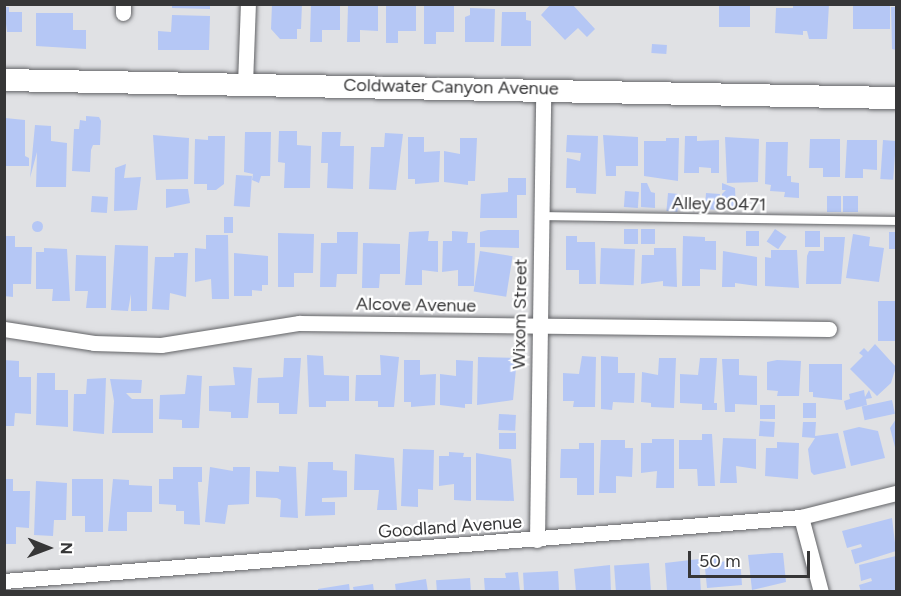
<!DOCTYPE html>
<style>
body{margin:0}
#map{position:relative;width:901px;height:596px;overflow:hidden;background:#e0e1e4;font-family:Figtree,sans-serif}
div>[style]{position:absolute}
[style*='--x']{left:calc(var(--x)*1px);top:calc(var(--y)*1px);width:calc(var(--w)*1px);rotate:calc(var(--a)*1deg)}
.building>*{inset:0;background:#b5c7f5;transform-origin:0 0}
.round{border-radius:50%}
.roads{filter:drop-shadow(0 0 2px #636467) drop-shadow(0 0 2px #636467)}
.service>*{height:8px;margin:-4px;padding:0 4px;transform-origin:4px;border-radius:4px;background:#fff}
.minor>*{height:15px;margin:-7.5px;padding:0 7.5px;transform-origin:7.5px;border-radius:7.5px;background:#fff}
.secondary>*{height:22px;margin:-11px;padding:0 11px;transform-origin:11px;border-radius:11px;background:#fff}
span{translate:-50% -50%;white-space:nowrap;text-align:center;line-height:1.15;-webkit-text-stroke:4.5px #fff;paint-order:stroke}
.street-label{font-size:18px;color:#363637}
.frame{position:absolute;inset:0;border:6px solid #363637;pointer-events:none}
.north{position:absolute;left:18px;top:518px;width:60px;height:60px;-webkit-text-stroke:4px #fff;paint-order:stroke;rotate:91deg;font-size:16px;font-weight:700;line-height:24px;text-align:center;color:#363637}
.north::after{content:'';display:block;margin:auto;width:21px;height:27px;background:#363637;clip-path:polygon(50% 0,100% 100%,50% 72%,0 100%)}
.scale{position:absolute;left:688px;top:551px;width:122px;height:27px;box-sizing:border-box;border:3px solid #363637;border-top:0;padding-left:8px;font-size:18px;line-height:21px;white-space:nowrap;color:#363637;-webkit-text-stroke:4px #fff;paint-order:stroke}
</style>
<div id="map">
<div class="building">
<div style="clip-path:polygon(172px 4px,210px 4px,210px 9px,172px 8px)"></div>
<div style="clip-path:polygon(272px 4px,302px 4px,301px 29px,297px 29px,297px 39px,280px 39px,271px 29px)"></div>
<div style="clip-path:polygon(311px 4px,340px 4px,340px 30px,322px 30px,322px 42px,310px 42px)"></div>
<div style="clip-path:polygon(378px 4px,378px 31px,360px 30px,360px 42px,347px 42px,348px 5px)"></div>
<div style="clip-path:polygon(391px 4px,416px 4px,416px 31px,398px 31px,398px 43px,386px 43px,386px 6px)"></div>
<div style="clip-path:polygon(429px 4px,454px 4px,454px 32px,436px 32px,436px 44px,424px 44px,424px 6px)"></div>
<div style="clip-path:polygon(551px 4px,572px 4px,595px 29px,587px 37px,578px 28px,565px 40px,541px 15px)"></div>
<div style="left:719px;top:4px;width:31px;height:23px"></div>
<div style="clip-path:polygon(793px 4px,829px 4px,827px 39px,809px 39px,807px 31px,803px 31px,803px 35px,775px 33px,776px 8px,793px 8px)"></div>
<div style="left:853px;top:4px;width:37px;height:25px"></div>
<div style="clip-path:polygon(4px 7px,9px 7px,9px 12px,22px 12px,22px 32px,7px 32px)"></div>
<div style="clip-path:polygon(891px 7px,896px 7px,896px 50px,892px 49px)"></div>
<div style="clip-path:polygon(470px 8px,495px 9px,494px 42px,465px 42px,465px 17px,470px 15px)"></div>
<div style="clip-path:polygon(502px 12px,526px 12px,526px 20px,531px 21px,531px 46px,501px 46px)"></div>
<div style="clip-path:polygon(36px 13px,73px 13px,73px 30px,86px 30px,86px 49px,36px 46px)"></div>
<div style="clip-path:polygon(172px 15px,210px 16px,209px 50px,158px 50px,158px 31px,171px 32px)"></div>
<div style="left:652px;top:44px;width:15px;height:9px;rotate:4deg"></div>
<div style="clip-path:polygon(86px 116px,99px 117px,101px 121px,100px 145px,93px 145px,91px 150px,90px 172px,72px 171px,74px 129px,79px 129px,80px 120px,86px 121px)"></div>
<div style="clip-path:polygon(5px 118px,25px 120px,25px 156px,29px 158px,29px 166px,5px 166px)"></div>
<div style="clip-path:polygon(35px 125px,51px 126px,51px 141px,67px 143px,66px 187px,36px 187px,37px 152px,30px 178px)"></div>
<div style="clip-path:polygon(279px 131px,297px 131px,297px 145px,311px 146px,310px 188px,284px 188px,285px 163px,278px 162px)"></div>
<div style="clip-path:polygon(245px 132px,271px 132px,270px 176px,261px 176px,259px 183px,252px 180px,253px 174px,244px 172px)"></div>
<div style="clip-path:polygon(322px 132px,341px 132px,340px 146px,354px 146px,353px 189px,327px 188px,328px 163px,321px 163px)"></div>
<div style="clip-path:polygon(385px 133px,403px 134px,396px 190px,369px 189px,371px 147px,384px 147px)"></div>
<div style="clip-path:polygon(153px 135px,189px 138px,188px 179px,156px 180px)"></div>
<div style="clip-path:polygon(567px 135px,598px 136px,596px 194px,576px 193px,576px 188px,566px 188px,567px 158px,580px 161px,581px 153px,566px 152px)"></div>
<div style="clip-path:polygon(603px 135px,638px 137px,638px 166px,616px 166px,616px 176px,606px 176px)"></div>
<div style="clip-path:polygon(208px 136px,225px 136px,224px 184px,216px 190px,207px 190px,207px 184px,194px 184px,195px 139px,208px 140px)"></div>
<div style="clip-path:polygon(685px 136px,697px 136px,697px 141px,719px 140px,719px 173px,711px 173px,711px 168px,699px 167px,699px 173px,684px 173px)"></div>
<div style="clip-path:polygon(408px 137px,424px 137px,424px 152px,440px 151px,439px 182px,415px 184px,415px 179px,408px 179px)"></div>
<div style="clip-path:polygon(725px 137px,759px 139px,758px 182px,727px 183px)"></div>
<div style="clip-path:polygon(460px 138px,477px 138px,475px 181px,468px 181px,468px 185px,444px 182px,444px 151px,460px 154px)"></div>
<div style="clip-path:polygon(666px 138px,679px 138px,678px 181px,644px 176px,644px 141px,666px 141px)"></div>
<div style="clip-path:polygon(810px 139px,840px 139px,840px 177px,823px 177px,823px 168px,809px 168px)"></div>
<div style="clip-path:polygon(847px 140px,877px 140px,877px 170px,863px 169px,863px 178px,845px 178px)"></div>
<div style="left:883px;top:140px;width:13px;height:39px;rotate:4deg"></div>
<div style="clip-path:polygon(766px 142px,788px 142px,787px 176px,791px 176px,791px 182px,799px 183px,799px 198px,784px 197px,785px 192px,770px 191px,771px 185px,765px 184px)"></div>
<div style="clip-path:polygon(126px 164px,124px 178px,141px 177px,137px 210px,114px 211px,115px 168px)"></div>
<div style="left:236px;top:175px;width:16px;height:31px;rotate:4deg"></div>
<div style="clip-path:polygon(508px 178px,526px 178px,526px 195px,517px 195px,517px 218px,480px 218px,481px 194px,508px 192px)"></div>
<div style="clip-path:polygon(641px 183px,647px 183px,651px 192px,655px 193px,655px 208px,641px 207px)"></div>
<div style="clip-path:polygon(722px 183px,735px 188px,736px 209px,722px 208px,722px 194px,726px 190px,722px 190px)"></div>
<div style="clip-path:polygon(166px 189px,188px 189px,190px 203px,166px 208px)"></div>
<div style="left:625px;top:191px;width:14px;height:16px;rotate:4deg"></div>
<div style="left:668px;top:193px;width:11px;height:18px;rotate:5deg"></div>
<div style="left:706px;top:193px;width:14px;height:16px;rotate:4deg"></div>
<div style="left:92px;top:196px;width:16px;height:16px;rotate:4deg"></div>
<div style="left:827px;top:196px;width:14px;height:16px"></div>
<div style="left:843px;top:196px;width:15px;height:16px"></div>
<div style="left:224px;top:217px;width:9px;height:16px"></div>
<div class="round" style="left:31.5px;top:220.5px;width:11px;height:11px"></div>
<div style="left:624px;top:229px;width:14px;height:15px"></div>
<div style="left:641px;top:229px;width:14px;height:15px"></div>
<div style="left:775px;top:229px;width:14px;height:15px;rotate:34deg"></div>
<div style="clip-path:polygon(488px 230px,519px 230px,519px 248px,480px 247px,480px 232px)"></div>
<div style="clip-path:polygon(429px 231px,428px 241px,438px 241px,438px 272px,422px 270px,422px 285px,405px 285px,409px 232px)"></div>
<div style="clip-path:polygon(452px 231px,468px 232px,467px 243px,475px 243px,474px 286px,458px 286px,458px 270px,442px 272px,443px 241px,452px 241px)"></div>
<div style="left:746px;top:231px;width:13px;height:15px"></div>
<div style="left:805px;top:231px;width:15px;height:16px"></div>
<div style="clip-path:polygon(337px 232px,358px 232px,357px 274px,337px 274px,336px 287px,320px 287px,321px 243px,337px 243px)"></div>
<div style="left:889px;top:232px;width:7px;height:17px"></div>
<div style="clip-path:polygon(278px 233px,314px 234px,313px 273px,294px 273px,294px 287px,278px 287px)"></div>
<div style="clip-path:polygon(853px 234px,870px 237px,869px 246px,884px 248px,879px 282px,846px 278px)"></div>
<div style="clip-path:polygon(206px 235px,228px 235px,229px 299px,212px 299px,211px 279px,195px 282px,195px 248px,206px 249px)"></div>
<div style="clip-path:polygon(4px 236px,15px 236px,15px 247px,32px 247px,31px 284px,13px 284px,13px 297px,4px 296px)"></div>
<div style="clip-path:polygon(566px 236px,577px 236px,577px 242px,595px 242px,596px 284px,579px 284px,579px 270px,566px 270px)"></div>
<div style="clip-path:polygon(683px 236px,705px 237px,705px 241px,716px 241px,716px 270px,700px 269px,700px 286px,682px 286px)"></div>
<div style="clip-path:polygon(824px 237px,845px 237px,841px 284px,806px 284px,807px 256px,809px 251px,824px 251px)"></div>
<div style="clip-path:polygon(363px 243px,400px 244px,400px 274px,380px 274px,379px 288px,362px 288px)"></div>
<div style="clip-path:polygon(115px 245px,148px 246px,147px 311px,131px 311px,131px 294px,128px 311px,111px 310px)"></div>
<div style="clip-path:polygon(44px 248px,67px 249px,70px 301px,52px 301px,53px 289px,36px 289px,36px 252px,44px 252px)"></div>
<div style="left:601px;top:248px;width:34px;height:36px;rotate:2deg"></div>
<div style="clip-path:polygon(654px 248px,676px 248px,677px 287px,663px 286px,663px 281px,641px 284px,642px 255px,654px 255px)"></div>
<div style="clip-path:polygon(771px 250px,797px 250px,799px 288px,765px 286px,765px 257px,771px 258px)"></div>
<div style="left:480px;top:251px;width:33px;height:41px;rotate:9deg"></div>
<div style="clip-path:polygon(723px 251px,757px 257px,757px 286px,735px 283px,735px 287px,722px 287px)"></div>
<div style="clip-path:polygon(174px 253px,188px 253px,186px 297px,170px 293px,169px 310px,152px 309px,155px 257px,174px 257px)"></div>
<div style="clip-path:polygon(234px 253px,268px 256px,268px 285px,262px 285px,262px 291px,252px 290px,252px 296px,234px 296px)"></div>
<div style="clip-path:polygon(76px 255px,106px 256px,106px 308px,86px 308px,88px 291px,75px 291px)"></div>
<div style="left:878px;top:301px;width:18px;height:40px"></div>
<div style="clip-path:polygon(875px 344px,896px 367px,891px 383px,877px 396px,850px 369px,863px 356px,859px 353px,864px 348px,868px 352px)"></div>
<div style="clip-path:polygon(307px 355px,323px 356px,324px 375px,349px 376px,349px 401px,326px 401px,326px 407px,309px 407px)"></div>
<div style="clip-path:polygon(380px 355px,399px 357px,394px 407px,378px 407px,378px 401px,355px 401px,356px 375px,381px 375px)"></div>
<div style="clip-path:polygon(582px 356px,596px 357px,595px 407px,573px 407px,574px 401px,563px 401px,563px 373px,579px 374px)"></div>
<div style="clip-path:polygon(601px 356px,618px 357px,618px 373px,635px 373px,634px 403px,613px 402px,612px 410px,601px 409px)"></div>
<div style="clip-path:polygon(478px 357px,517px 358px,513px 400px,477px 405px)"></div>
<div style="clip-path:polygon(284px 358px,301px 358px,297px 414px,279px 414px,279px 403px,257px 403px,258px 378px,283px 377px)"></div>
<div style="clip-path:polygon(659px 358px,676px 358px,674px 408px,651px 407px,651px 403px,641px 402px,642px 372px,658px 375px)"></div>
<div style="clip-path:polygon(700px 358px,717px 358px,714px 403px,717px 403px,717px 410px,702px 410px,702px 404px,680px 403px,680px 374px,698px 375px)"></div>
<div style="clip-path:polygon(722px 359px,739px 359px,739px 375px,757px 376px,757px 405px,735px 404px,735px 412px,725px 412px)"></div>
<div style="clip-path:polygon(4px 360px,19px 361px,19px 377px,31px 377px,31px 414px,15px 413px,14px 426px,4px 426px)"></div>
<div style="clip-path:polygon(404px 360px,420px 360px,420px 375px,436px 374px,435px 405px,411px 407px,411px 402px,404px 402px)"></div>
<div style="clip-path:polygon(456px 360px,473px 361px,472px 404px,465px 404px,465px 408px,440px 405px,440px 374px,456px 376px)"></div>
<div style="clip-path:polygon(777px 360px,801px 361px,799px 396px,777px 396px,778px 391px,767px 390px,767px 362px)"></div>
<div style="clip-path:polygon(809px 364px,842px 364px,842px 400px,813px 397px,813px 392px,809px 392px)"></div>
<div style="clip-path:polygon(233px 367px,252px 368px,248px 418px,231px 418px,231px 412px,209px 411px,209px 386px,235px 385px)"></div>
<div style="clip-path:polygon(37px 373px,55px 373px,55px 390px,68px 390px,68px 427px,36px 425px)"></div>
<div style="clip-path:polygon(187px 375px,202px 376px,199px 428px,182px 428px,182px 420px,159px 419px,160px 395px,185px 394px)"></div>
<div style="clip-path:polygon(106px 378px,104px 434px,73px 431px,74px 394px,86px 394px,87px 379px)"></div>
<div style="clip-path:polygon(110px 379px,142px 380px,141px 393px,126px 393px,132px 399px,153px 399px,153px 433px,112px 433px,114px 401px)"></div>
<div style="clip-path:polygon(864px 390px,865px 397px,869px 390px,872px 398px,866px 399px,867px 405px,846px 410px,844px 401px,850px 399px,849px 394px)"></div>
<div style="left:892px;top:400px;width:14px;height:31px;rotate:78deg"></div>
<div style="left:803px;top:403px;width:13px;height:15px"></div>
<div style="left:760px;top:405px;width:15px;height:14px"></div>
<div style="left:499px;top:414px;width:17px;height:16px;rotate:3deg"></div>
<div style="clip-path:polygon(896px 419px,896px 451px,890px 428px)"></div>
<div style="left:760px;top:421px;width:15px;height:15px;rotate:4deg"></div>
<div style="clip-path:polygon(803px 422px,816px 422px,815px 436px,838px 433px,846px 468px,814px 475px,811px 472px,808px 449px,815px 438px,802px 437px)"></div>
<div style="clip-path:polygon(859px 427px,878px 431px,885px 458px,851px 466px,843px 431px)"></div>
<div style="left:499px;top:433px;width:17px;height:16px"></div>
<div style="clip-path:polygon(702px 434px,712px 434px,715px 486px,698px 486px,697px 469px,679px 469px,679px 440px,702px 440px)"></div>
<div style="clip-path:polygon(723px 438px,756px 439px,756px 469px,736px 466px,737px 483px,720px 483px)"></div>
<div style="clip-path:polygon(652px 439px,674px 439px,674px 488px,656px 488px,657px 471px,641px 473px,641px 443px,652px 443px)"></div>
<div style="clip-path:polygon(601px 440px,625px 440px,625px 448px,633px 448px,632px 477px,616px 476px,616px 493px,599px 493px)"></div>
<div style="clip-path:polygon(777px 442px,799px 443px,798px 479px,765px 476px,766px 448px,777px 448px)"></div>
<div style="clip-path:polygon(579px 443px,594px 443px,594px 495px,577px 495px,577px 478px,560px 478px,561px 449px,579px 449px)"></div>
<div style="clip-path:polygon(403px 449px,434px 450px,433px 490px,418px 489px,418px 507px,401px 506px)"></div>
<div style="clip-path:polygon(449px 452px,464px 453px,463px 457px,471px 457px,471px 501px,454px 500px,454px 484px,439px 486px,439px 456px,449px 456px)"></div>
<div style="clip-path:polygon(476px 453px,511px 459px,514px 501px,476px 500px)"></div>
<div style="clip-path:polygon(355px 454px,394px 458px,397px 510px,377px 510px,379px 490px,354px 490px)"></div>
<div style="clip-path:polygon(308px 462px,333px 462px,333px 470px,347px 471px,347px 497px,322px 498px,322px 502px,335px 502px,335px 515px,305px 516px)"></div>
<div style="clip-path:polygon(279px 466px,296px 467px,298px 518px,280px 517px,281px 500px,277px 498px,256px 497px,256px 471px,279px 472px)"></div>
<div style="clip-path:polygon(173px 467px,202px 467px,202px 482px,198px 482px,200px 525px,184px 524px,184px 511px,176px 511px,176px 505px,159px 504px,159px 479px,173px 479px)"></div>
<div style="clip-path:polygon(210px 467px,233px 471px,233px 467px,250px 467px,249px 504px,228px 505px,225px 524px,205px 522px)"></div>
<div style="clip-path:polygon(4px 479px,13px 479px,13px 491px,30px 491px,29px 528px,16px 527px,16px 544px,4px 544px)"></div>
<div style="clip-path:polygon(72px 479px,103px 479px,103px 532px,85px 532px,85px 516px,72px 516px)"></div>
<div style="clip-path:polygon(113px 479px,129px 480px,129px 485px,152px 486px,152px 512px,127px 512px,127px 531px,108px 531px)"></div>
<div style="clip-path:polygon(36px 481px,67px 483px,66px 520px,54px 520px,53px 536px,34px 535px)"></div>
<div style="clip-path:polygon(892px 518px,896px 551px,855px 564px,851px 550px,862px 547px,861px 544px,847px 548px,842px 531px)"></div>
<div style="clip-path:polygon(773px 553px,783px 553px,786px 582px,752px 590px,748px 555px)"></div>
<div style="clip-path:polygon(896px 556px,896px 592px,861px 592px,859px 585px,872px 581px,871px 578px,861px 581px,859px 565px)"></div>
<div style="clip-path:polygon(718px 557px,718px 563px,740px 557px,742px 585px,707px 588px,704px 558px)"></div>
<div style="clip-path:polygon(699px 559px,701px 592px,667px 591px,665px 563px)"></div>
<div style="left:649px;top:563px;width:29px;height:35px;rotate:86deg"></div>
<div style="clip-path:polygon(610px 565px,611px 592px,576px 592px,574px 569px)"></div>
<div style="left:558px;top:571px;width:21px;height:35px;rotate:87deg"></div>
<div style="clip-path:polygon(518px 572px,520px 591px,485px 592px,484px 578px,506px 578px,505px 573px)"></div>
<div style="left:470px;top:578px;width:14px;height:34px;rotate:86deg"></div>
<div style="clip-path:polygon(426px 579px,428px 592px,396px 592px,395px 584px)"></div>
<div style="clip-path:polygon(349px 584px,350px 592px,318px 592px,318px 589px)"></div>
<div style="clip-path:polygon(373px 584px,374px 592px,354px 592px,353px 587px)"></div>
</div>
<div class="roads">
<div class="service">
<div style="--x:541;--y:216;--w:355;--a:0.8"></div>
</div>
<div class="minor">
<div style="--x:123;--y:13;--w:9;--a:-90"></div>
<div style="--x:245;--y:84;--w:80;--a:-87.9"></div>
<div style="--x:4;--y:329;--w:91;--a:8.8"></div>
<div style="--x:94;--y:343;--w:67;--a:1.7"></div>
<div style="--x:161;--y:345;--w:140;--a:-9.1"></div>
<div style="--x:299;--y:323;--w:530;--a:0.65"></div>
<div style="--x:801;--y:517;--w:78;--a:75.1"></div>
<div style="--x:537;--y:540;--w:452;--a:-89.2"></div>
<div style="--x:4;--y:581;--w:800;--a:-4.59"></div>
<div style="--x:801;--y:517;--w:98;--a:-14.2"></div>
</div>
<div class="secondary">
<div style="--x:4;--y:80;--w:892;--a:1.16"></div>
</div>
</div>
<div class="street-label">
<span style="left:451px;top:87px;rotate:1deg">Coldwater Canyon Avenue</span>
<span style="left:719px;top:204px;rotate:1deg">Alley 80471</span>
<span style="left:416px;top:305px;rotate:1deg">Alcove Avenue</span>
<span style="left:520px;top:314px;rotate:-89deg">Wixom Street</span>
<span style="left:450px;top:527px;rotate:-4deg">Goodland Avenue</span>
</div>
<div class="frame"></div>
<div class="north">N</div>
<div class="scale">50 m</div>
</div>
